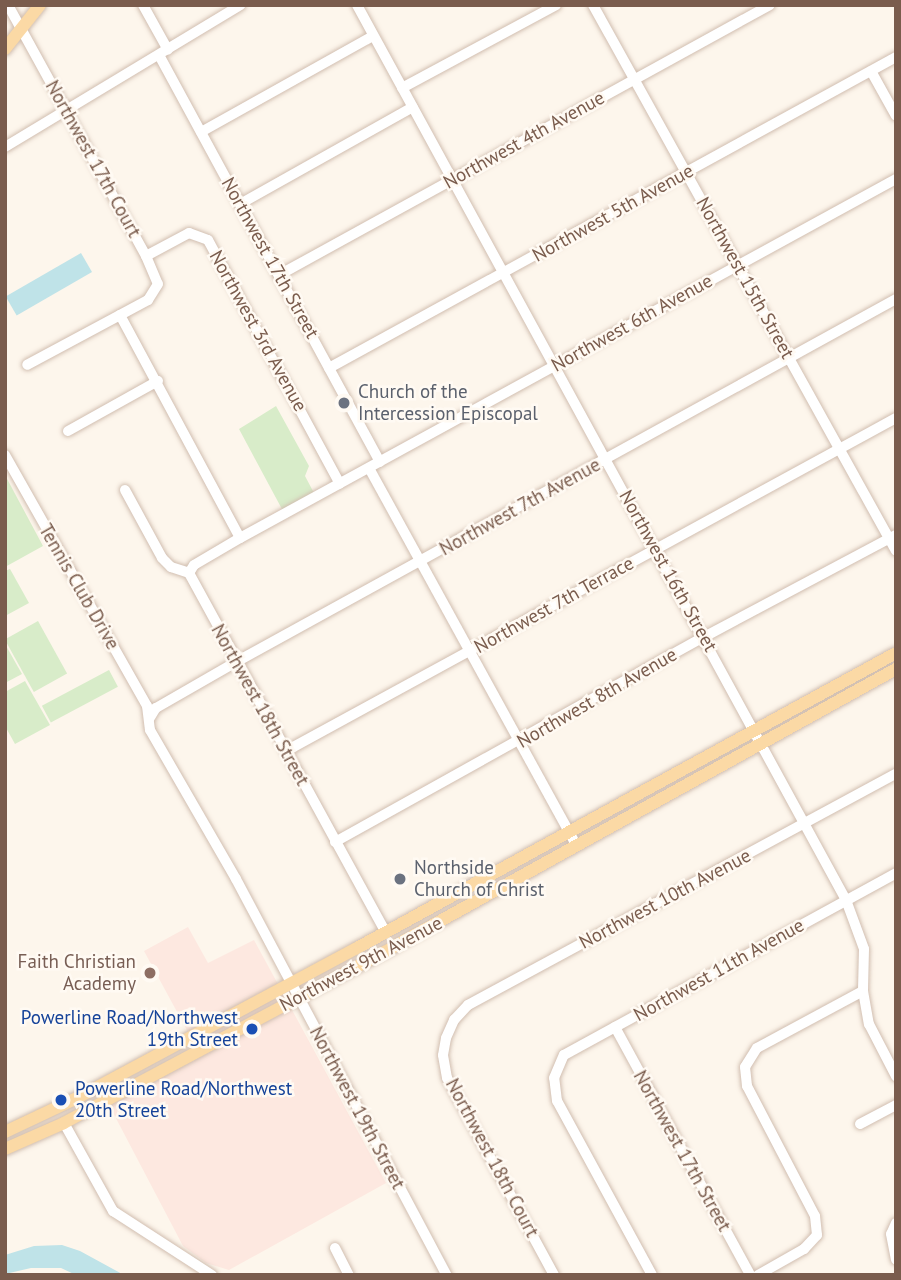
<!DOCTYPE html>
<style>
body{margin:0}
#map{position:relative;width:901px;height:1280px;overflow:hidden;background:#fdf6ec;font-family:"PT Sans",sans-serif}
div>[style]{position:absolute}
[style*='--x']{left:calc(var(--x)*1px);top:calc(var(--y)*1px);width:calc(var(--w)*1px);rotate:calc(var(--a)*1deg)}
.commercial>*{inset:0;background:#fde8e0}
.green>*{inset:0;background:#d8ecc9;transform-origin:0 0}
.water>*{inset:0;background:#bfe3e8;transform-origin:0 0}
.roads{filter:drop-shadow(0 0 2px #d1beb0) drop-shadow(0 0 2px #d1beb0)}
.minor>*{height:10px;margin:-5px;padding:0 5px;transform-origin:5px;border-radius:5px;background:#fff}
.major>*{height:12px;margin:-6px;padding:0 6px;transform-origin:6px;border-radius:6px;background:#fbd9a5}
.dots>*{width:19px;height:19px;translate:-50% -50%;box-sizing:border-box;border:4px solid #fffaf3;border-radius:50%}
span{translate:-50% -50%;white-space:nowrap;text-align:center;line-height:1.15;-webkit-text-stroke:5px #fffaf3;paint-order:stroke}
.street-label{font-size:19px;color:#7a5c4d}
.worship-label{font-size:19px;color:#5b616d}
.left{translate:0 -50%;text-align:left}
.education-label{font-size:19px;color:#785e54}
.right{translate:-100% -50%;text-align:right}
.transit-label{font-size:19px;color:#164399}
.frame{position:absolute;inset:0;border:7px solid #7a5c4d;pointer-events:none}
</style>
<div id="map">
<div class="commercial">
<div style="clip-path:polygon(188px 927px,208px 963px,254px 940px,386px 1183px,229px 1270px,206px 1263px,183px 1246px,109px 1105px,201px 1056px,144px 951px)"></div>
</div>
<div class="green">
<div style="clip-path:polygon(276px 406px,309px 466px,305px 476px,314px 493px,283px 511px,239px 429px)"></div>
<div style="clip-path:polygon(5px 475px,43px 546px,5px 567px)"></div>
<div style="clip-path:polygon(10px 569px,29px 603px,5px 616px,5px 571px)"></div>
<div style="left:38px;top:621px;width:60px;height:38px;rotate:61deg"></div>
<div style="clip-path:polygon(5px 644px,22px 674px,5px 683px)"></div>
<div style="left:109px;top:670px;width:19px;height:76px;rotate:62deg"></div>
<div style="clip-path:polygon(25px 681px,50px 725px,15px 744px,5px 726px,5px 692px)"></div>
</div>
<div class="water">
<div style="left:81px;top:253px;width:22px;height:87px;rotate:60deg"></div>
<div style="clip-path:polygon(62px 1245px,80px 1251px,124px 1275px,76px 1275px,61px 1268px,31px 1268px,5px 1274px,5px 1255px,34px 1246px)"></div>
</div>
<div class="roads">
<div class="minor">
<div style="--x:8;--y:5;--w:286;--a:61.2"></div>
<div style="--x:146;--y:256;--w:30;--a:67"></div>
<div style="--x:158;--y:284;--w:19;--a:122"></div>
<div style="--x:148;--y:300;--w:137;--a:151.8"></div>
<div style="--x:143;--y:5;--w:51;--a:60.9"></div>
<div style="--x:357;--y:5;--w:1020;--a:61.35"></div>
<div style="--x:846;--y:900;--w:52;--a:69.8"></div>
<div style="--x:864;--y:949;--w:42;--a:91.4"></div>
<div style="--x:863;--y:991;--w:34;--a:80"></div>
<div style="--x:869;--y:1024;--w:59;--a:62.6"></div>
<div style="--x:593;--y:5;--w:624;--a:60.97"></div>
<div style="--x:159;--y:55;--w:463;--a:61.5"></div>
<div style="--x:871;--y:71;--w:51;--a:60.9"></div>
<div style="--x:402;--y:88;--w:175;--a:-28.3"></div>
<div style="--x:201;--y:132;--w:197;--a:-29.2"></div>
<div style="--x:5;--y:147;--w:275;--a:-31.1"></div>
<div style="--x:240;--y:204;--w:198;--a:-29.3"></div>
<div style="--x:146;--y:256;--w:49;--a:-28.1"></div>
<div style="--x:189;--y:233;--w:20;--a:20"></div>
<div style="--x:208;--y:240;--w:277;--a:61.6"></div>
<div style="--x:279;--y:275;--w:560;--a:-28.81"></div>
<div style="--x:120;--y:315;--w:253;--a:61.7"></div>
<div style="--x:329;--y:368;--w:647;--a:-28.74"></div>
<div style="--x:68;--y:431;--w:103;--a:-29.1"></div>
<div style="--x:5;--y:455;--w:288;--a:60.5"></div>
<div style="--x:147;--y:706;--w:24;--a:83"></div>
<div style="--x:150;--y:730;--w:172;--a:60"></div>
<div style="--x:236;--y:879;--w:449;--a:62"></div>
<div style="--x:369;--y:468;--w:431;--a:61.2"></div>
<div style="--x:125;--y:490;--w:77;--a:61.4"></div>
<div style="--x:162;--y:558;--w:13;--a:45"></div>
<div style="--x:171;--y:567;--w:19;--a:18"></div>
<div style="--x:189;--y:573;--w:9;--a:-58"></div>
<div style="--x:194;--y:565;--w:53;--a:-30.4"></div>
<div style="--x:240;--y:538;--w:748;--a:-28.69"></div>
<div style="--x:189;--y:573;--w:410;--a:61.3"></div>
<div style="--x:149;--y:719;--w:13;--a:-58"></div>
<div style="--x:156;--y:708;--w:92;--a:-29.9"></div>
<div style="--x:236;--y:662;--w:753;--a:-28.81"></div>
<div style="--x:286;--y:751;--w:695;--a:-28.63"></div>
<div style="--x:335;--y:842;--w:422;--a:-29.1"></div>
<div style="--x:704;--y:637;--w:217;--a:-28"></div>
<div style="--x:615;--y:1027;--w:282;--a:61.4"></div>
<div style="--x:64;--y:1123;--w:101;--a:60.9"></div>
<div style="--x:113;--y:1211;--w:118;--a:32.9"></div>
<div style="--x:860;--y:1124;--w:41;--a:-27.8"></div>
<div style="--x:896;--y:1223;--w:12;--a:114"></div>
<div style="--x:891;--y:1234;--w:26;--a:79"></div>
<div style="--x:335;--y:1248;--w:30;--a:63"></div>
<div style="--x:554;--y:1275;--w:224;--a:-118.5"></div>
<div style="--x:447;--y:1078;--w:23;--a:-100"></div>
<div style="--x:443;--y:1055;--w:17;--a:-80"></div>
<div style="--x:446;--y:1038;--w:20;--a:-66"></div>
<div style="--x:454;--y:1020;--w:21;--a:-47"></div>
<div style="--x:468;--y:1005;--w:486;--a:-28.4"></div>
<div style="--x:652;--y:1275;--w:198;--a:-118.6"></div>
<div style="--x:557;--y:1101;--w:23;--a:-97"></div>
<div style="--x:554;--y:1078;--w:25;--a:-67"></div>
<div style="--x:564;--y:1055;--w:379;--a:-28.7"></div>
<div style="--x:758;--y:1275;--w:53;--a:-29.5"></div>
<div style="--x:804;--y:1249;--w:19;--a:-47"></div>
<div style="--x:817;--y:1235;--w:19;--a:-96"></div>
<div style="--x:815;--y:1216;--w:147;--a:-117.6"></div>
<div style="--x:747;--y:1086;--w:19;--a:-96"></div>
<div style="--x:745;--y:1067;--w:22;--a:-58"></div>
<div style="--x:757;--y:1048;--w:120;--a:-28.3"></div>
</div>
<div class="major">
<div style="--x:5;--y:49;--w:56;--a:-51.5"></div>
<div style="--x:5;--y:1132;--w:82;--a:-25.3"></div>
<div style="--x:79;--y:1097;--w:315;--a:-28.2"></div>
<div style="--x:357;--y:948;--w:614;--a:-28.69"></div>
<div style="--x:5;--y:1149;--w:64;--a:-23.8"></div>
<div style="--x:64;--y:1123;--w:373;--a:-28.1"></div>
<div style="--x:393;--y:947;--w:575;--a:-28.93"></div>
</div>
</div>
<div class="dots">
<div style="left:344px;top:403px;background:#6b7280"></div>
<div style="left:400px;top:879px;background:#6b7280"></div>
<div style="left:150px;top:973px;background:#8d6e63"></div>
<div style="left:252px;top:1029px;background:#1a4fb4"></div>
<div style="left:61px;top:1100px;background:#1a4fb4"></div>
</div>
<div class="street-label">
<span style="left:524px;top:140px;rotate:-29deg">Northwest 4th Avenue</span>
<span style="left:93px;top:159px;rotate:61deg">Northwest 17th Court</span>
<span style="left:613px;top:213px;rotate:-29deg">Northwest 5th Avenue</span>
<span style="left:270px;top:258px;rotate:61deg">Northwest 17th Street</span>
<span style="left:745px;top:278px;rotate:61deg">Northwest 15th Street</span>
<span style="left:632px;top:323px;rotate:-29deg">Northwest 6th Avenue</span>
<span style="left:258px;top:331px;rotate:61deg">Northwest 3rd Avenue</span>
<span style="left:520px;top:507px;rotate:-29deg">Northwest 7th Avenue</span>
<span style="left:668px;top:571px;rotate:61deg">Northwest 16th Street</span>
<span style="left:79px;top:587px;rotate:60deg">Tennis Club Drive</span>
<span style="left:554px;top:605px;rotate:-29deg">Northwest 7th Terrace</span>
<span style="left:597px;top:698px;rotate:-30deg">Northwest 8th Avenue</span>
<span style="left:260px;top:705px;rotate:61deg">Northwest 18th Street</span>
<span style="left:665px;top:899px;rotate:-28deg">Northwest 10th Avenue</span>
<span style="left:361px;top:964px;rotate:-28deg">Northwest 9th Avenue</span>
<span style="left:719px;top:970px;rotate:-29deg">Northwest 11th Avenue</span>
<span style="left:357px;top:1108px;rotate:62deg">Northwest 19th Street</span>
<span style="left:682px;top:1151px;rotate:61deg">Northwest 17th Street</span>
<span style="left:492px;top:1158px;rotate:62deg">Northwest 18th Court</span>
</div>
<div class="worship-label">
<span class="left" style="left:358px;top:403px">Church of the<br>Intercession Episcopal</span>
<span class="left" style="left:414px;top:879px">Northside<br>Church of Christ</span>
</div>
<div class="education-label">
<span class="right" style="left:136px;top:973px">Faith Christian<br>Academy</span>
</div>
<div class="transit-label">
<span class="right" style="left:238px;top:1029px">Powerline Road/Northwest<br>19th Street</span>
<span class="left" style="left:75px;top:1100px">Powerline Road/Northwest<br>20th Street</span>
</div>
<div class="frame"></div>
</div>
